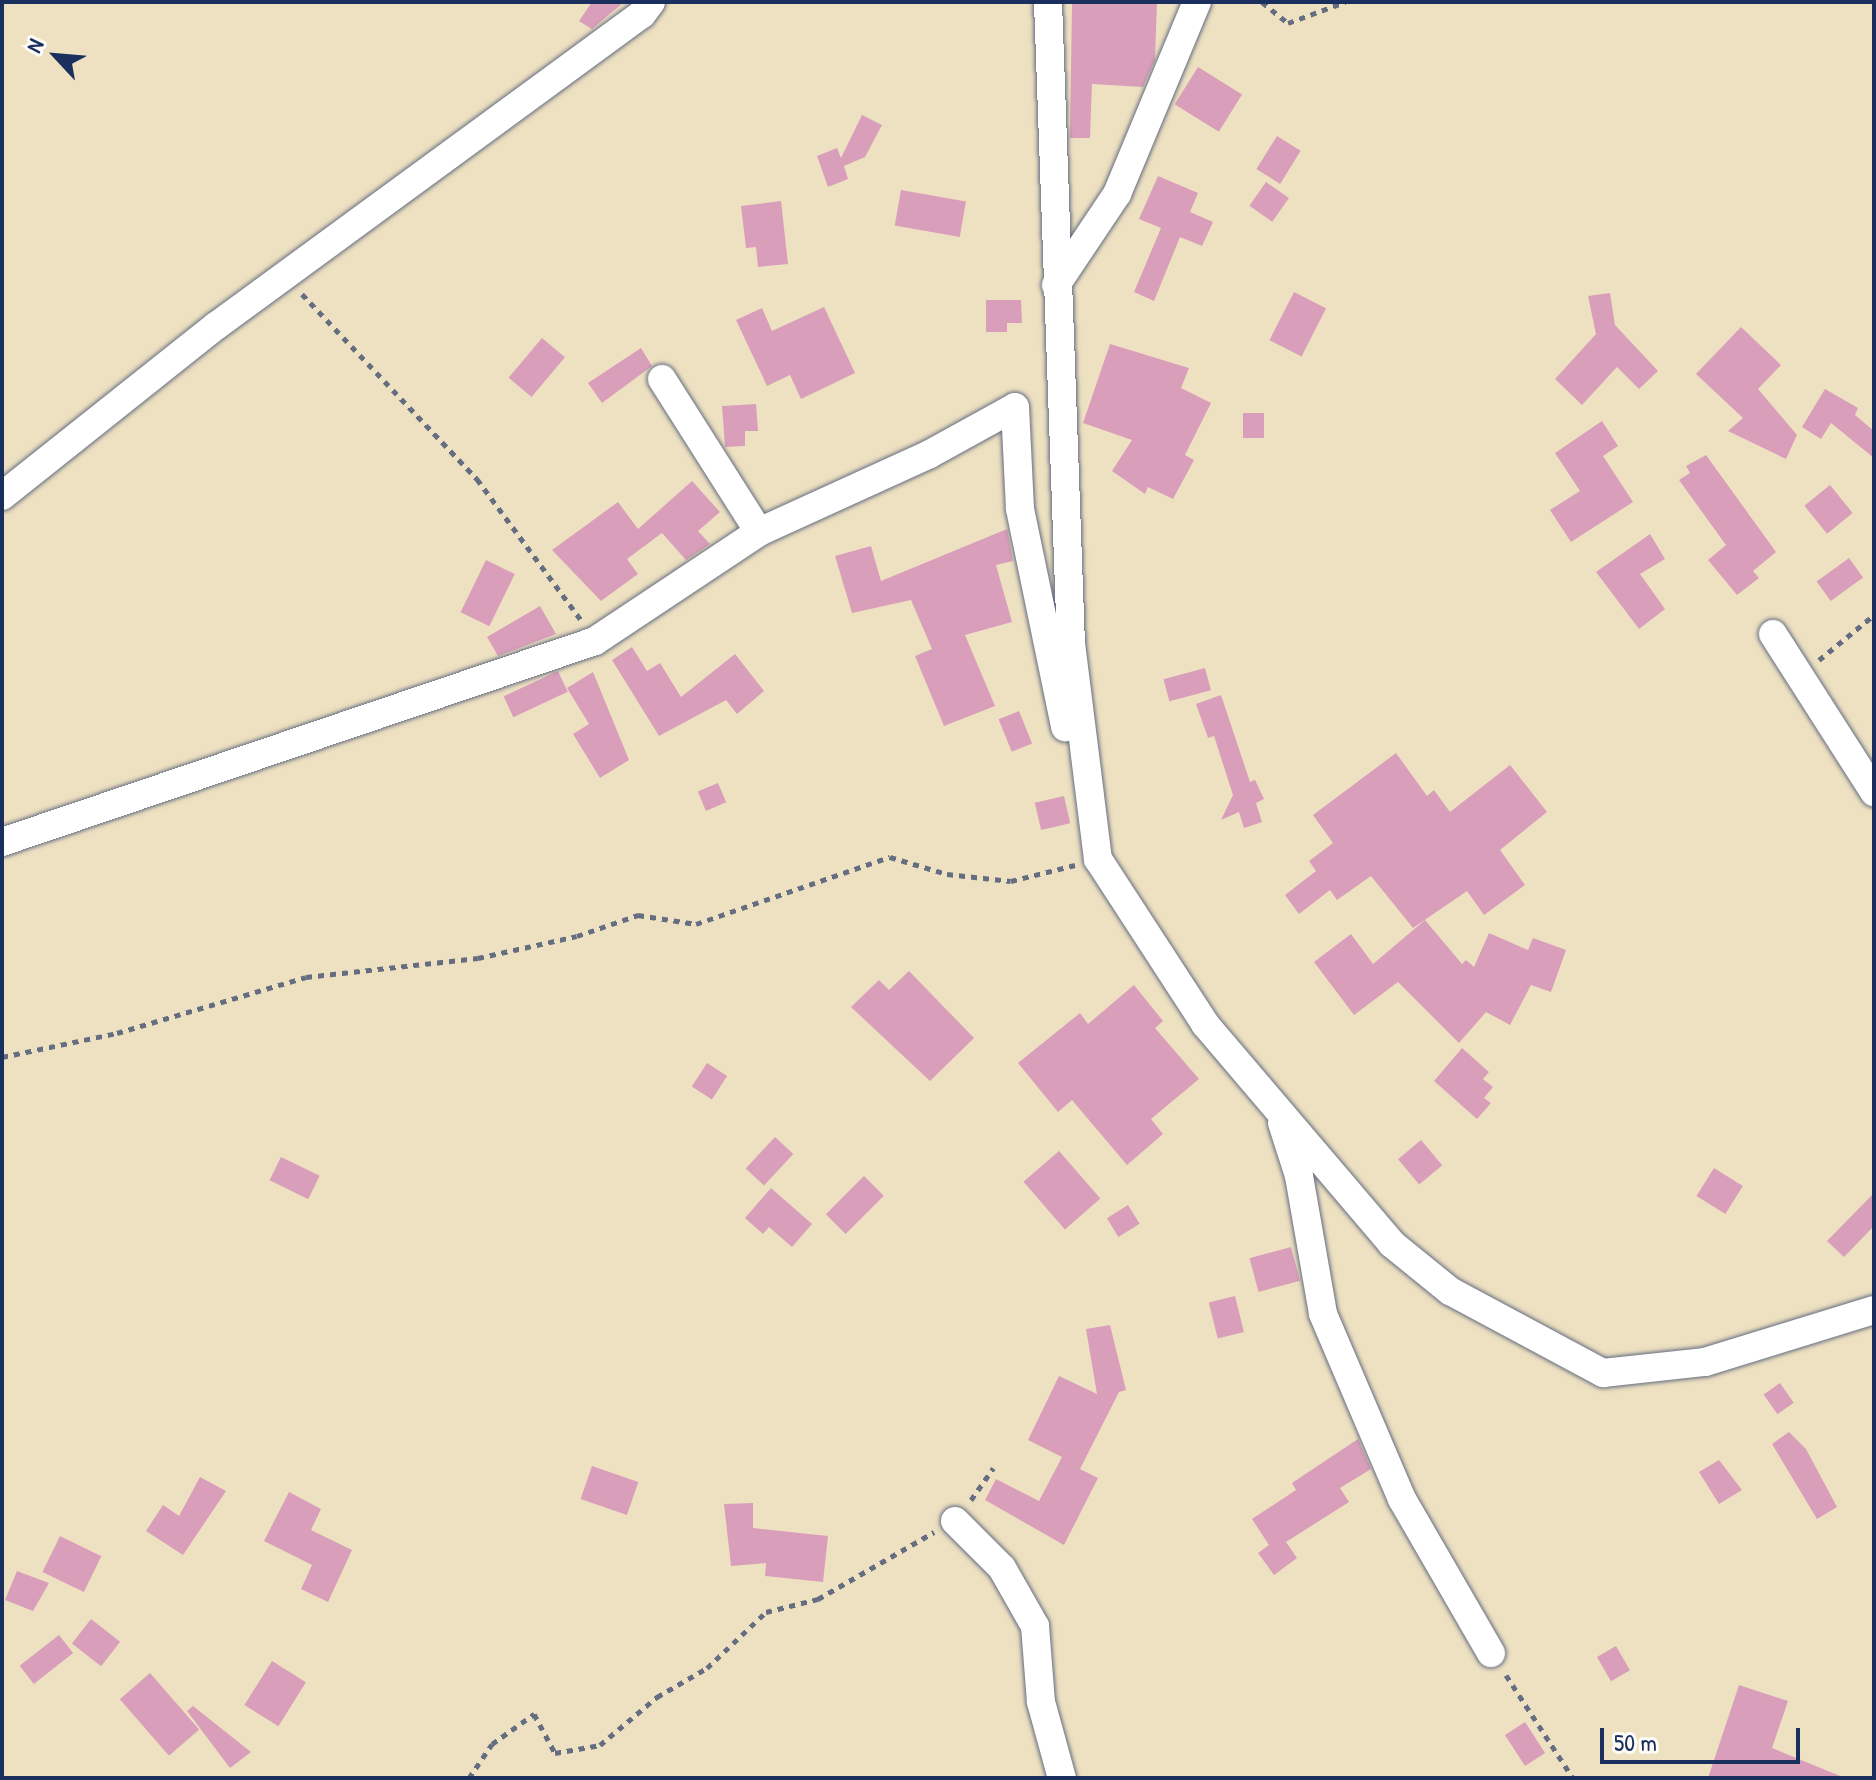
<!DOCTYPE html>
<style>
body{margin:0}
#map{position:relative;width:1876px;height:1780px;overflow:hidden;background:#eee1c1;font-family:"Patrick Hand",sans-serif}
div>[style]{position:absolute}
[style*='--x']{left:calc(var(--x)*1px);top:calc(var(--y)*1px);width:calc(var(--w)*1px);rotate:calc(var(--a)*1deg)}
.building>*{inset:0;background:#d99fba;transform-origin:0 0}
.path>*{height:5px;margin-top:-2.5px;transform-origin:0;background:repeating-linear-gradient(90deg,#656d81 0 6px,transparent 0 12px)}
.roads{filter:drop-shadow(0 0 2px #656d81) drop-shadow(0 0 2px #656d81)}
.minor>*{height:28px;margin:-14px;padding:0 14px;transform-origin:14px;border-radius:14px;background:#fff}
span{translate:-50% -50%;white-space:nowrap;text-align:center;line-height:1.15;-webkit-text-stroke:7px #fdfcf7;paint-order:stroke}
.frame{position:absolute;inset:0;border:4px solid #1b2f5e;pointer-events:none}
.north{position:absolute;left:16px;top:16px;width:80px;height:80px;-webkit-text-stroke:6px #fdfcf7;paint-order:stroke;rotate:296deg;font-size:22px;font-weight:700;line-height:32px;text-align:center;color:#1b2f5e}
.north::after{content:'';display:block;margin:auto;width:28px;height:36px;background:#1b2f5e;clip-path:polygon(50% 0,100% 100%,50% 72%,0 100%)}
.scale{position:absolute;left:1600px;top:1728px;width:200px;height:36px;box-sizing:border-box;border:4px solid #1b2f5e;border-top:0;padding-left:10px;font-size:24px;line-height:28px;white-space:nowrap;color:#1b2f5e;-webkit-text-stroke:6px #fdfcf7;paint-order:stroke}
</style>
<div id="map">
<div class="building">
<div style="clip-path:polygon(592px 2px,624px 2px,592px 29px,579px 21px)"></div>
<div style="clip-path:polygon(1072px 2px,1157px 2px,1155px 60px,1143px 87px,1092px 84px,1090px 138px,1070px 138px)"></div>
<div style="left:1198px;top:67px;width:52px;height:44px;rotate:32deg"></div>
<div style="clip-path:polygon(862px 115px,882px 125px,865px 157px,844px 166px,848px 179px,828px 187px,817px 156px,837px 148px,841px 158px)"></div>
<div style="left:1277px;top:136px;width:28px;height:39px;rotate:32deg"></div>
<div style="clip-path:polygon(1158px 176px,1198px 193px,1190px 212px,1213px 222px,1202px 246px,1180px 237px,1154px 301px,1134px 292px,1161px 228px,1139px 219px)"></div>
<div style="left:1266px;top:182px;width:28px;height:29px;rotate:35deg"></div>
<div style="left:901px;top:190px;width:66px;height:36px;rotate:10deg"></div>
<div style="clip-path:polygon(781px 201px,788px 264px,758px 267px,756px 247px,746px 248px,741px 206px)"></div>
<div style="left:1294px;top:292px;width:36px;height:54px;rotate:27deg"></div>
<div style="clip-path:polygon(1610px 293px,1615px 325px,1658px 371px,1639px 389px,1617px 367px,1582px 405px,1555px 379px,1596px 334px,1588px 296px)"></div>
<div style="clip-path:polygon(986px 300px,1021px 300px,1022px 323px,1007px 323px,1007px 332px,986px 332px)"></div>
<div style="clip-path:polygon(824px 307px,855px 373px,801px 399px,790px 375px,767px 386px,736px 320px,762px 308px,772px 331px)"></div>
<div style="clip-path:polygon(1741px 327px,1781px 365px,1758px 389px,1797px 435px,1786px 459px,1728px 431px,1743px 418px,1696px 374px)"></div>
<div style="left:542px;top:338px;width:30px;height:52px;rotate:40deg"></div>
<div style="clip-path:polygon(1110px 344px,1189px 368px,1181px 388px,1211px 403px,1185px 455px,1194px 460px,1173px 499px,1148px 487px,1145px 494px,1112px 471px,1132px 440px,1083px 423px)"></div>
<div style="clip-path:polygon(641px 348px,652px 366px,602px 403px,588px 383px)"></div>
<div style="clip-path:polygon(1825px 389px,1858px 408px,1855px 415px,1874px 431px,1874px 458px,1831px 423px,1821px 439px,1802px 427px)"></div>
<div style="clip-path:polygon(756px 404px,758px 431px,745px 431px,745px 446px,725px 447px,722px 406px)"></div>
<div style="left:1243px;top:413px;width:21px;height:25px"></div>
<div style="clip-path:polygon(1602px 421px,1618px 446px,1603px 456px,1633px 502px,1571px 542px,1550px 510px,1580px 491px,1555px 453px)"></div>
<div style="clip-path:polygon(1706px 455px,1776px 552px,1753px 571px,1759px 578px,1737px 595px,1708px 560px,1726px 545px,1679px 480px,1690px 473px,1686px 466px)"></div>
<div style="clip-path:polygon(692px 481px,720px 512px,698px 531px,710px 544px,686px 560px,662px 533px,627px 559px,638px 574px,601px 601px,552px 550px,618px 502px,638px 529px)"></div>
<div style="left:1830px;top:485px;width:36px;height:33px;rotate:51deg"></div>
<div style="clip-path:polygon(1007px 529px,1013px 561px,996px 565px,1012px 622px,965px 635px,995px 706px,944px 726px,915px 656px,932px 649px,911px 600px,852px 613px,835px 556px,871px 546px,881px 581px)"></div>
<div style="clip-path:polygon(1650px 534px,1665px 559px,1640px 574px,1665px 609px,1639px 629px,1596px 572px)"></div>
<div style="left:1849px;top:558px;width:24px;height:40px;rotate:54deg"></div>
<div style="left:486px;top:560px;width:32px;height:58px;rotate:26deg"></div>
<div style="clip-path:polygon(540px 606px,556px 634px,498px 656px,487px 637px)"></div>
<div style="clip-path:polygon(632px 647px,647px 671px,660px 663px,681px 697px,735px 654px,764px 691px,737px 714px,726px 700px,659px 736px,612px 660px)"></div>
<div style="left:1205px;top:668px;width:23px;height:43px;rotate:75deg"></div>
<div style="left:558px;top:671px;width:23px;height:60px;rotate:65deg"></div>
<div style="clip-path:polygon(593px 672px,629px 760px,600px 778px,573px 734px,589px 724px,567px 688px)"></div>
<div style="clip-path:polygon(1221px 695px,1250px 782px,1255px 780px,1264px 799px,1256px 803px,1262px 822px,1244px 828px,1239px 812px,1221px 820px,1233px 795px,1214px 736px,1208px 738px,1196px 704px)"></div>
<div style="left:1019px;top:711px;width:35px;height:22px;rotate:68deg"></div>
<div style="clip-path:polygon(1396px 753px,1427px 796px,1434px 790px,1450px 812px,1510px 765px,1547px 812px,1500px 850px,1525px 885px,1484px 915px,1467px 891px,1413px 928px,1371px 876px,1337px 900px,1330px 890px,1299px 914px,1285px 895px,1316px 871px,1309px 861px,1333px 843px,1313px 815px)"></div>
<div style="left:718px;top:783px;width:21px;height:22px;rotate:67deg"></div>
<div style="left:1064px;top:796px;width:28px;height:30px;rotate:77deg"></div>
<div style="clip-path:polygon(1425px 920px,1462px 964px,1466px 960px,1474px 967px,1489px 933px,1528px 950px,1533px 938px,1566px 950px,1551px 992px,1531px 985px,1510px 1025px,1486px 1012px,1459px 1043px,1398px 982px,1354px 1015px,1314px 962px,1351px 934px,1373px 964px)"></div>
<div style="clip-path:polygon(909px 971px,974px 1038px,930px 1081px,851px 1007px,879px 980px,889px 990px)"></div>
<div style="clip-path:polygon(1134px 985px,1163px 1021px,1155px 1028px,1199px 1079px,1151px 1119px,1163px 1134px,1127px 1165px,1072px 1100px,1058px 1112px,1018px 1063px,1080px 1013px,1088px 1024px)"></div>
<div style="clip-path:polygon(1462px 1048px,1489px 1072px,1483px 1079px,1493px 1087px,1484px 1098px,1491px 1103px,1477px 1119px,1434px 1081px)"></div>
<div style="left:707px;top:1063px;width:24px;height:28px;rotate:33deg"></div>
<div style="left:775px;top:1137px;width:25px;height:43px;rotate:43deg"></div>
<div style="left:1421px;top:1140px;width:33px;height:30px;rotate:50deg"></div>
<div style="left:1059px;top:1151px;width:63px;height:47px;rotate:49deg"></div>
<div style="left:281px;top:1157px;width:43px;height:26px;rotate:26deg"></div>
<div style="left:1714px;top:1168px;width:34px;height:33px;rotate:32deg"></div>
<div style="left:864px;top:1176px;width:28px;height:54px;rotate:45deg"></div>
<div style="clip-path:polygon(771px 1188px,812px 1224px,792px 1247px,769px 1227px,763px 1234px,745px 1218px)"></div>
<div style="clip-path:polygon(1874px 1193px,1874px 1226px,1844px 1257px,1827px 1241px)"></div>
<div style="left:1128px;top:1205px;width:22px;height:25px;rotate:58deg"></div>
<div style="left:1291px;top:1247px;width:35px;height:43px;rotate:75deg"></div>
<div style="left:1235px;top:1296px;width:37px;height:27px;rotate:76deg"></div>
<div style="clip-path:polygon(1110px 1325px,1126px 1390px,1119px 1392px,1080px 1469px,1098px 1478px,1064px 1545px,985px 1500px,996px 1479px,1039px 1501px,1062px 1457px,1028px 1440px,1059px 1376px,1097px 1394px,1086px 1329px)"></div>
<div style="left:1780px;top:1383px;width:24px;height:20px;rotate:55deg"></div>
<div style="clip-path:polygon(1789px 1432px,1806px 1449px,1837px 1507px,1817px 1519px,1772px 1444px)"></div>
<div style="clip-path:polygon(1358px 1439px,1371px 1469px,1340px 1488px,1349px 1502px,1286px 1542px,1297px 1558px,1274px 1575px,1258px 1553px,1269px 1545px,1252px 1519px,1296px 1490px,1292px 1483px)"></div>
<div style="clip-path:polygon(1719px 1460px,1742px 1490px,1719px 1504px,1699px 1472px)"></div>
<div style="left:592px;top:1466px;width:49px;height:35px;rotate:19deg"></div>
<div style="clip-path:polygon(200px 1477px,226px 1491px,183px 1555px,146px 1531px,163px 1505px,179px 1516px)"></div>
<div style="clip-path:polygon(289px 1492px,321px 1509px,311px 1530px,352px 1550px,328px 1602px,301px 1589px,312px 1565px,264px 1541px)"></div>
<div style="clip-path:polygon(753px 1503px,753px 1528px,828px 1536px,823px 1582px,765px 1576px,766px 1563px,731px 1566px,724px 1504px)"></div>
<div style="left:60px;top:1536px;width:46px;height:40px;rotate:26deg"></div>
<div style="clip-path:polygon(17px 1571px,49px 1583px,33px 1611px,5px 1600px)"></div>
<div style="left:91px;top:1619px;width:37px;height:31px;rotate:38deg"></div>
<div style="left:59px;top:1635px;width:23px;height:50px;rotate:52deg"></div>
<div style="left:1616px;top:1646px;width:28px;height:22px;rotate:60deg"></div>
<div style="left:272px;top:1661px;width:40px;height:52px;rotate:32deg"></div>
<div style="left:150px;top:1673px;width:75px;height:40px;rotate:49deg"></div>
<div style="clip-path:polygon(1739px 1685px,1788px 1701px,1772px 1748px,1845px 1778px,1708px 1778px)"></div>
<div style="clip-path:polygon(193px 1706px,251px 1752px,230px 1768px,187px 1711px)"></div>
<div style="left:1525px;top:1722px;width:37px;height:24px;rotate:57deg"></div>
</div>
<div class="path">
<div style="--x:1262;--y:2;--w:33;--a:39"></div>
<div style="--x:1288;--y:23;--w:61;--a:-20.2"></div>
<div style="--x:302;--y:294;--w:255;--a:46.6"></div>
<div style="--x:477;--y:479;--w:175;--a:53.6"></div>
<div style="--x:1819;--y:660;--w:71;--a:-39.3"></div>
<div style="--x:2;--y:1057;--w:117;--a:-11.8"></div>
<div style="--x:117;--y:1033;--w:197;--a:-16.5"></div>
<div style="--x:306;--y:977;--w:173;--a:-6.3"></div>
<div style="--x:478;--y:958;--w:101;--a:-12.5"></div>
<div style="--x:577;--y:936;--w:65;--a:-19"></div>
<div style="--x:638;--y:915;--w:59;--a:8.8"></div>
<div style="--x:696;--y:924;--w:205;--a:-19.1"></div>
<div style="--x:890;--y:857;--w:59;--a:16.6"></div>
<div style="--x:947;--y:874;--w:64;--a:6.2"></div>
<div style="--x:1011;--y:881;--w:66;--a:-14"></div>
<div style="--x:971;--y:1500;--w:39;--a:-55"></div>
<div style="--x:1506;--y:1675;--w:123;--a:57"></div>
<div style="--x:469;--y:1778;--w:41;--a:-55.9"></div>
<div style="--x:492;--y:1744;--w:52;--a:-35.5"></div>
<div style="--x:534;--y:1714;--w:44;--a:61.7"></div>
<div style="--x:555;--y:1753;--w:46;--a:-10.1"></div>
<div style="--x:600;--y:1745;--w:75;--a:-40.1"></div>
<div style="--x:657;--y:1697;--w:58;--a:-30.1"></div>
<div style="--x:707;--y:1668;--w:81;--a:-43.5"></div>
<div style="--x:766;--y:1612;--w:54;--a:-14"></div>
<div style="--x:818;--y:1599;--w:134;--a:-30"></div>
</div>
<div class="roads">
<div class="minor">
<div style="--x:1048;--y:2;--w:641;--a:87.95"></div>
<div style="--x:1071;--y:643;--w:218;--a:82.9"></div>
<div style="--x:1098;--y:859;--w:197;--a:57"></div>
<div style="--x:1205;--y:1024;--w:289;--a:49.6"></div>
<div style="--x:1392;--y:1244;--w:75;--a:39"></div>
<div style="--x:1450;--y:1291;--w:174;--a:28.2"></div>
<div style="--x:1603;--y:1373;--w:103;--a:-6.2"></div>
<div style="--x:1705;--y:1362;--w:177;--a:-17.1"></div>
<div style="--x:1056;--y:285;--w:110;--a:-56.2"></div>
<div style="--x:1117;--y:194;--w:208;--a:-67.4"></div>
<div style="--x:662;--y:379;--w:181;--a:57.6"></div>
<div style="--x:2;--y:496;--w:273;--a:-38.5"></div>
<div style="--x:216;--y:326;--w:528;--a:-36.22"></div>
<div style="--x:642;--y:14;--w:15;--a:-53"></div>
<div style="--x:1773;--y:634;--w:188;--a:57.4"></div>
<div style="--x:2;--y:842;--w:626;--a:-18.72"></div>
<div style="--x:595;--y:641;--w:197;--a:-33.6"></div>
<div style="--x:759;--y:532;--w:186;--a:-24.5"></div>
<div style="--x:928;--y:455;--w:99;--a:-28.9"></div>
<div style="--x:1015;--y:407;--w:102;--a:87.2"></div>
<div style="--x:1020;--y:509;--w:223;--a:78.3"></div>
<div style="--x:1282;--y:1123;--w:56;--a:72.2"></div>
<div style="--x:1299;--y:1176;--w:140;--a:80.1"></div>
<div style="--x:1323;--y:1314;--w:201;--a:66.9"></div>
<div style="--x:1402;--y:1499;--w:178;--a:60"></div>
<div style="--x:955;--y:1521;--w:66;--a:45"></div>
<div style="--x:1002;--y:1568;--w:67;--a:60.4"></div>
<div style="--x:1035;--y:1626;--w:76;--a:85.5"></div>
<div style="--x:1041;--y:1702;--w:79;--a:74.6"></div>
</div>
</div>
<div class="frame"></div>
<div class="north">N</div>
<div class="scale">50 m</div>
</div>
